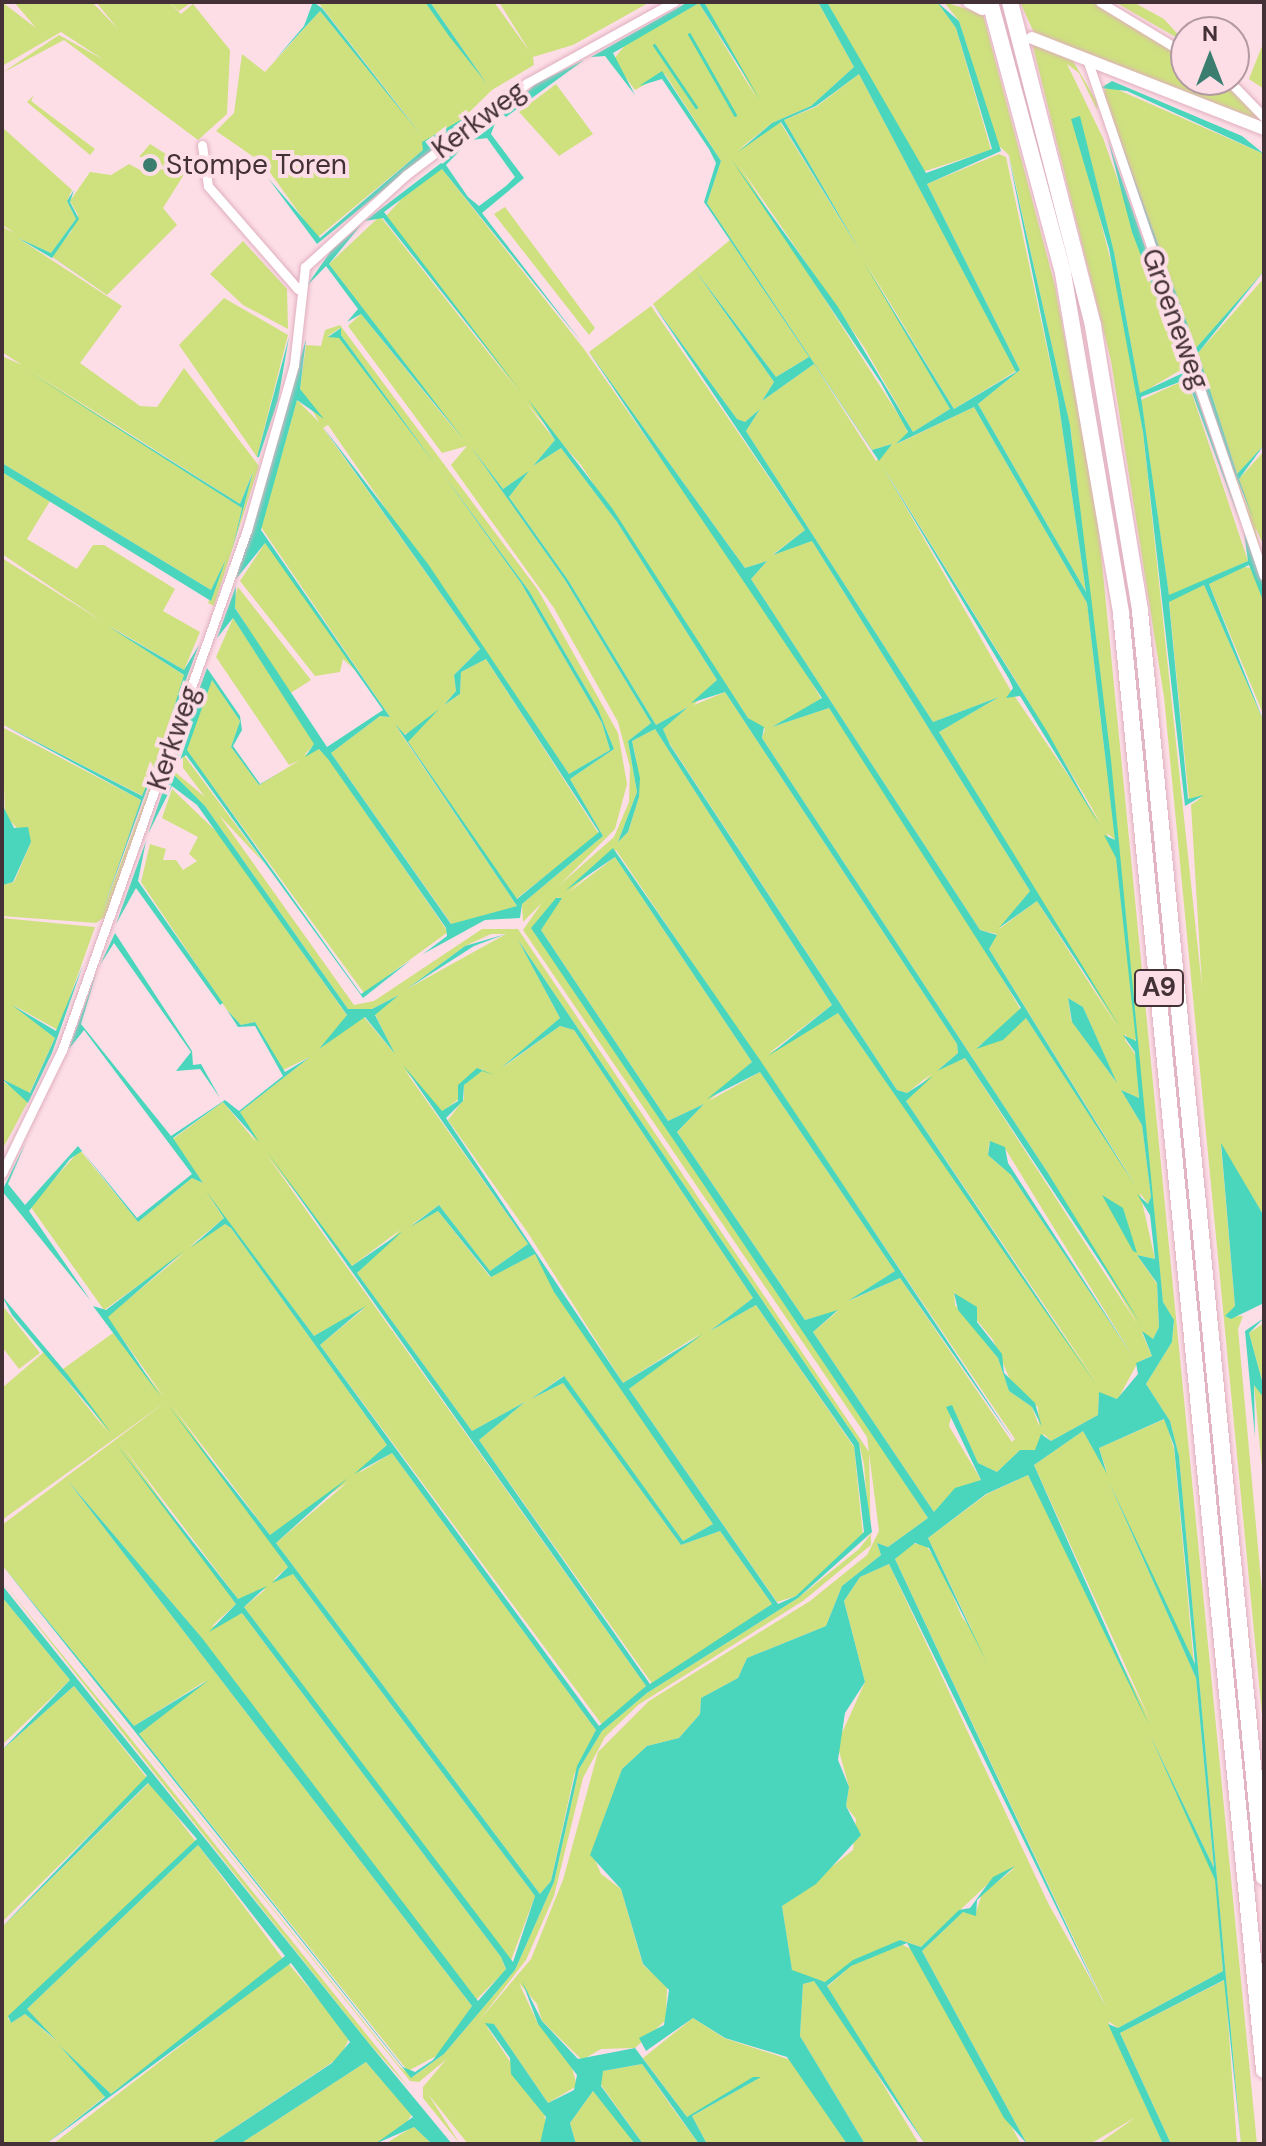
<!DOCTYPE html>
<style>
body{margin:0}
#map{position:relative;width:1266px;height:2146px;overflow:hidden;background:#fddee7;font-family:"DM Sans",sans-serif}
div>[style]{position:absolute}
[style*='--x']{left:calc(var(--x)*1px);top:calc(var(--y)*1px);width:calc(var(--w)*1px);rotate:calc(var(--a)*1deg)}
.green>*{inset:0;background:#cee17e}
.water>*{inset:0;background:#4ad6bc}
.stream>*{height:3px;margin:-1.5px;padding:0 1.5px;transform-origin:1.5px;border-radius:1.5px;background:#4ad6bc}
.roads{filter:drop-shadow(0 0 2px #dfafbe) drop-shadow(0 0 2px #dfafbe)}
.street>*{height:9px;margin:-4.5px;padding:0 4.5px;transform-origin:4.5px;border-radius:4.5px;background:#fff}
.secondary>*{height:12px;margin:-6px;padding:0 6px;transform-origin:6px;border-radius:6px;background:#fff}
.highway>*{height:16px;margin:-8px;padding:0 8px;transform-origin:8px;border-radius:8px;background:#fff}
.dots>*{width:22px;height:22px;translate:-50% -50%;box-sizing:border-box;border:4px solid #fddee7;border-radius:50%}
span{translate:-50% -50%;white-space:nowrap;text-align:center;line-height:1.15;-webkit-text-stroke:8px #fddee7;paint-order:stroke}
.shield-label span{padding:2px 6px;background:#fddee7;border:2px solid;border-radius:6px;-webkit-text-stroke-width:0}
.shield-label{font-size:26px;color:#443137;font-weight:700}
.street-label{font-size:28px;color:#443137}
.poi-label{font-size:28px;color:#443137}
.left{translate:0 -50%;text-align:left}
.frame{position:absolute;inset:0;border:4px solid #443137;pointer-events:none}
.north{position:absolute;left:1170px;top:16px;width:80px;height:80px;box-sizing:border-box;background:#fddee7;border:2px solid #b399a1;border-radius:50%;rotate:0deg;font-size:22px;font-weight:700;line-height:32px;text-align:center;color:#443137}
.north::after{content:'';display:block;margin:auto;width:28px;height:36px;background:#3b7e70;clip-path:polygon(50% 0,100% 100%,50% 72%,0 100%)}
</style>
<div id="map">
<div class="green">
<div style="clip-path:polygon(2px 2px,36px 28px,14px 2px,92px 2px,118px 29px,96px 2px,192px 2px,179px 11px,169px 2px,181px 14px,193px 4px,230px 50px,227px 114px,198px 140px,64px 40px,2px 73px,59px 35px,104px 60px,61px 32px,2px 66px)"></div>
<div style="clip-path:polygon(318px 2px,425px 2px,487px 84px,430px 2px,494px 2px,530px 52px,499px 2px,650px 2px,573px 45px,533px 57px,534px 65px,492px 90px,451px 130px,423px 142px,423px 150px,317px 238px,264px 164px,216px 131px,234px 113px,242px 54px,265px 72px,320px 11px,420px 133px)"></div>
<div style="clip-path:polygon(evenodd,704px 2px,818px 2px,854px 67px,811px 106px,772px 123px,737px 151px,780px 122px,860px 251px,784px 120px,816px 107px,859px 74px,1016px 371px,954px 409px,864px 260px,950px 409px,913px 432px,864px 347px,739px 165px,903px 422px,908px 434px,897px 444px,974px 407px,1087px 603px,1115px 840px,1107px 833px,1116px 858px,1136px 1038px,1132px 1043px,1125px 1034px,1125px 1040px,1136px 1055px,1139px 1098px,1121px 1090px,1142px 1125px,1151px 1197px,1148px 1204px,1140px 1193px,1155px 1259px,1137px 1255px,1157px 1284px,1159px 1327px,1153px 1339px,1142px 1333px,1152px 1356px,1138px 1362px,1118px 1399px,1099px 1394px,1098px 1415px,1051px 1441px,1044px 1434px,1035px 1450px,1020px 1450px,997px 1472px,978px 1463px,953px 1408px,949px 1426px,981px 1480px,934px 1512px,813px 1332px,838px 1311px,805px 1320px,677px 1132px,704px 1104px,668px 1121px,541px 930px,559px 896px,535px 924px,928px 1518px,888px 1547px,877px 1543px,881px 1555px,842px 1586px,826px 1626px,747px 1658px,738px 1678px,701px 1698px,700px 1714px,679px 1738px,647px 1746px,622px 1769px,593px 1855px,601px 1874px,621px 1889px,643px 1965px,667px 1985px,666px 2020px,635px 2048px,601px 2049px,582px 2060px,542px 2021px,537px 2004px,519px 1983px,538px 2024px,569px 2057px,577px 2086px,548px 2103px,494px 2024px,487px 2027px,544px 2112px,547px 2133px,540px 2144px,468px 2144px,428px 2094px,460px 2144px,423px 2098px,423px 2087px,531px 1959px,563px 1880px,598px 1752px,649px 1701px,810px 1601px,867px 1555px,879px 1531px,867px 1437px,523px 930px,546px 897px,614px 837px,629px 802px,630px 767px,618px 722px,554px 608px,451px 465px,467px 446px,442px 453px,348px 326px,361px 314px,463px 440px,329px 264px,380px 216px,520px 393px,386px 216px,419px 180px,442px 169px,584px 349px,773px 618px,822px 700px,772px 727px,829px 708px,959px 904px,1022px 1012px,976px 1048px,1026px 1018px,1136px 1186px,989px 949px,997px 934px,980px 930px,751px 579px,767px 561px,745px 568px,589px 352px,651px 306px,805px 530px,772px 555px,812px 541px,1030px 891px,999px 929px,1037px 901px,1118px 1028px,939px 732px,999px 697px,933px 722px,746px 431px,760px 409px,745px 422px,737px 419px,653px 304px,730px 240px,809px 357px,776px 377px,695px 270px,774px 382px,762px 401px,814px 364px,876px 461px,892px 444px,872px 450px,707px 203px,721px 161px,665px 74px,635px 90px,613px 60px,626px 44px,699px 3px,757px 99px,704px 2px,526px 403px,581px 465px,748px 718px,765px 729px,762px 738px,1048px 1173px,1138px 1325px,965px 1058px,938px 1070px,958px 1053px,957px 1044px,725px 692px,694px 705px,717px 680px,617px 522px,561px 448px,533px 466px,555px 440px,526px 403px,704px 2px,471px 447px,503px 489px,528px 472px,509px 497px,568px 580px,656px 725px,688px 707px,663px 728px,666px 738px,897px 1090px,907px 1093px,931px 1074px,906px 1101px,1097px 1383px,838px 1013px,768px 1054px,832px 1005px,655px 729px,632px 741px,636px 758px,639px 797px,628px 832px,618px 842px,637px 792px,628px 741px,651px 723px,565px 580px,471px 447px,704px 2px,883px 467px,1015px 679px,1102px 825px,1011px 691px,883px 467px,704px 2px,616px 850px,1015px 1439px,1012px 1442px,900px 1278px,849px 1301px,895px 1271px,760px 1072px,709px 1101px,752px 1062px,615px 857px,568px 893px,616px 850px,704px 2px,1068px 998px,1083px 1007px,1116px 1082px,1071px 1020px,1068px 998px,704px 2px,989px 1143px,1006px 1150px,1132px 1355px,1011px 1175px,988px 1155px,989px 1143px,704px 2px,954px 1292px,993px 1340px,1015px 1391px,1038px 1407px,1039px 1426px,1032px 1407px,1009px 1391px,998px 1358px,955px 1305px,954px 1292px)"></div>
<div style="clip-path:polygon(827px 2px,937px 2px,956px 28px,991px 150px,922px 172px)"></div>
<div style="clip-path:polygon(944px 2px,983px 14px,1055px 286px,1097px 512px,1257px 2144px,1241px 2144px,1179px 1456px,1170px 1421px,1146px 1384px,1172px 1342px,1174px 1321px,1163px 1302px,1071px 431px,1009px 155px,998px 145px,959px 21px)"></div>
<div style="clip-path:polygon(1020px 2px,1096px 2px,1186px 57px,1186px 80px,1225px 80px,1264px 125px,1036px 37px)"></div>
<div style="clip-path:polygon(1115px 2px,1133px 2px,1164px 19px,1186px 43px)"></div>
<div style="clip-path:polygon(1264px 41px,1264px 89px,1249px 79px)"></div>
<div style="clip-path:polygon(1032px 43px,1073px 61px,1097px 102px,1097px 110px,1079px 73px,1067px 64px,1103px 138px,1184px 368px,1140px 394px,1114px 252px,1080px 119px,1075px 121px,1121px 301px,1143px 432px,1202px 987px,1191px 805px,1202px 797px,1189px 800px,1169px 601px,1204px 585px,1264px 722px,1264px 1216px,1221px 1146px,1235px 1306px,1225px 1317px,1243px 1316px,1238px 1329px,1264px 1613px,1264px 1735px,1164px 697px,1111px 361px)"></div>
<div style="clip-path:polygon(556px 84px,593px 134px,559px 156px,519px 112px)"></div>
<div style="clip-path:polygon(1105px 84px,1264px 154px,1264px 271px,1196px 348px,1104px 99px)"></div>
<div style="clip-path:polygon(34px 95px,31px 101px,95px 149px,90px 155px,27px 102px)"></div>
<div style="clip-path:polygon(evenodd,2px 127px,72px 190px,67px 201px,76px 219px,51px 253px,18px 238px,122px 306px,80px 363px,140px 406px,157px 407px,184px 368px,259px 466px,214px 606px,208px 603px,226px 559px,211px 590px,2px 463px,2px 356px,22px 365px,2px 352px,2px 227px,15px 233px,2px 225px,2px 127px,28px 369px,240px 504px,253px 471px,232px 551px,242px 508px,28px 369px)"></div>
<div style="clip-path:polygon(150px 144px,188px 168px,163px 208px,177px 225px,107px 295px,51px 256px,71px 232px,78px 215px,70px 201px,90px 172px,111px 175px,129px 164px,144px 172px,164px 169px,158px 157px,139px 157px)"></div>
<div style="clip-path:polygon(999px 154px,1006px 157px,1058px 399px,1086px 592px,978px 404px,1020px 370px,927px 184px)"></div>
<div style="clip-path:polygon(505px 207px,595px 328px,589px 335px,494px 214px)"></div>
<div style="clip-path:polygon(243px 241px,287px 289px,288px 329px,243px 305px,210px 274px)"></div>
<div style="clip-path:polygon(1264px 278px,1264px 445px,1237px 474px,1198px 353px)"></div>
<div style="clip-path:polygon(224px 298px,288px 335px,257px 457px,179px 345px)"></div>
<div style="clip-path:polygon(evenodd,340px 325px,538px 590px,618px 733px,627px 784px,615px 829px,523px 922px,522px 904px,603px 836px,570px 779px,614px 749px,598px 709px,529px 591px,440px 470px,521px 583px,602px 723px,610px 750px,569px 774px,328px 425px,323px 428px,480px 649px,454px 675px,456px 691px,444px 705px,460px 694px,461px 672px,486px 659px,599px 834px,516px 899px,408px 742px,411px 731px,403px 735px,395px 725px,517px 906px,453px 926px,331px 753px,380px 716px,390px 717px,261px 527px,297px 400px,319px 422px,300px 389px,306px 345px,321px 346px,325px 330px,340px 325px,340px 328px,341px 335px,435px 464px,339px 337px,328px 336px,340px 328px)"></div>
<div style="clip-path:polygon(302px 338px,255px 531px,236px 578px,234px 578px)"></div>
<div style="clip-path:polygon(1187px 379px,1248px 561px,1169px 596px,1141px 400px)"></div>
<div style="clip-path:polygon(1207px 392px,1251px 519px,1239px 479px,1264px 451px,1264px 546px,1255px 527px,1264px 567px)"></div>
<div style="clip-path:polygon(2px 472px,50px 501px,27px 539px,77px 569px,93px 545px,104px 545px,175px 589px,163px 611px,200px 632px,184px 670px,108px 625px,185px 676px,166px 733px,202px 645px,143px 796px,2px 724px,2px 558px,103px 622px,2px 554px)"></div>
<div style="clip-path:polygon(265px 543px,303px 594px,357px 672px,343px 659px,340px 672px,315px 676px,240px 581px)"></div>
<div style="clip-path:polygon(1244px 567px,1252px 568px,1264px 603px,1264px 716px,1209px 584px)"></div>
<div style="clip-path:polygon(238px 587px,311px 680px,289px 694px,233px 604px)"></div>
<div style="clip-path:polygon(233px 618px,315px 744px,304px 755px,319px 749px,328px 758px,448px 932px,364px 993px,185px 748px,212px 680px,240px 721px,231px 747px,259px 785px,300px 760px,289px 765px,216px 657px)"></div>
<div style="clip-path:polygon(2px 727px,141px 800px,102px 913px,167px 742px,106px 916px,96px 923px,2px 916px,2px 885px,14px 882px,31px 842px,5px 816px)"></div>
<div style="clip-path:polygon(evenodd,183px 754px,265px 864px,219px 815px,354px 1005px,374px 1001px,482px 929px,518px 929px,869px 1452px,871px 1545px,803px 1601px,638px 1705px,605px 1737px,583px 1778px,554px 1896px,526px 1960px,454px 2053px,419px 2082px,410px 2081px,2px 1571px,400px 2067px,413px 2077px,444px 2054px,515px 1970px,554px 1882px,579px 1769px,602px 1731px,647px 1693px,798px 1598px,859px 1549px,870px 1535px,864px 1465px,859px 1443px,518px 940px,560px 1018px,502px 1068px,560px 1026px,574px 1030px,753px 1298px,710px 1331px,756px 1305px,854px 1447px,863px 1536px,796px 1596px,777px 1602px,629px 1389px,700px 1334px,623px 1383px,528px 1233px,448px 1120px,464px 1099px,464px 1085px,485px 1067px,460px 1084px,460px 1098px,442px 1112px,404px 1069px,528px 1244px,490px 1271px,439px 1205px,410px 1226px,438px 1211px,490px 1277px,535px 1254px,713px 1524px,683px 1541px,563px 1376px,531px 1399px,563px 1383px,681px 1545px,720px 1531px,772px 1604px,653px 1685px,479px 1440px,525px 1402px,472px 1431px,357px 1273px,400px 1230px,352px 1266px,266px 1154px,646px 1686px,603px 1726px,320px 1345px,365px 1308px,314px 1336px,207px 1194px,224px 1218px,189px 1247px,225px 1224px,231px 1228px,387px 1445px,359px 1473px,392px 1453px,596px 1730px,574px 1775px,551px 1881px,540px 1894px,276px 1543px,348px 1482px,270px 1535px,171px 1404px,288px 1567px,273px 1580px,293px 1574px,535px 1896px,510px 1963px,244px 1607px,266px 1589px,238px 1599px,120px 1443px,236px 1604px,211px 1627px,242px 1613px,501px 1957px,506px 1970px,474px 2002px,200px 1636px,68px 1481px,472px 2006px,438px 2055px,408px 2071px,139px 1734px,207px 1680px,134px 1726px,2px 1565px,2px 1525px,167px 1401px,2px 1520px,2px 1388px,44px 1352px,109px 1434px,63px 1369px,113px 1333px,164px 1397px,107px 1317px,184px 1253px,104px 1310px,30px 1206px,80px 1150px,138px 1222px,192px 1178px,203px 1183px,173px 1139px,223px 1102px,256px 1142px,240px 1112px,310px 1057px,283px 1070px,255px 1022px,241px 1025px,227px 1010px,141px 882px,150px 844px,166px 849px,163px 860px,176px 860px,183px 870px,197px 861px,189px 854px,198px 837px,162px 818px,172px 789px,219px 834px,348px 1017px,319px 1049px,363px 1016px,394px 1053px,375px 1014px,399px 995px,372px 1009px,348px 1009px,205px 806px,175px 779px,175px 772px,205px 797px,183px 768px,183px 754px,491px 934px,506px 934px,407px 989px,465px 946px,491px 934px)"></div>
<div style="clip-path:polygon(2px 918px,95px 927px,58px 1030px,13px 1005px,55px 1038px,29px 1094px,2px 1079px)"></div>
<div style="clip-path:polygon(2px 1081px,30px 1098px,2px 1150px)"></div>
<div style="clip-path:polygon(2px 1305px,40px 1353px,19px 1369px,2px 1347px)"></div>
<div style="clip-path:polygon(1264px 1323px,1264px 1388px,1249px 1333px)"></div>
<div style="clip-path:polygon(1254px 1384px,1264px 1398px,1264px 1488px,1259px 1437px)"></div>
<div style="clip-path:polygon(1165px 1419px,1174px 1449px,1194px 1665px,1109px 1482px,1196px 1678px,1214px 1868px,1150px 1735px,1216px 1880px,1223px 1971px,1118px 2028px,1108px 2021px,1163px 2144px,1098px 2144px,1136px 2117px,1090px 2144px,1027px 2144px,922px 1951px,963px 1912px,975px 1915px,982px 1894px,1015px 1868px,993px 1879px,921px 1947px,900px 1940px,825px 1982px,792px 1971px,782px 1906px,853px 1850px,856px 1819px,846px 1806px,849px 1787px,837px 1744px,865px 1682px,844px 1601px,860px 1577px,889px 1564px,1048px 1903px,1106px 2007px,895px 1559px,912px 1544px,925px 1544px,939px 1564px,962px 1617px,972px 1630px,928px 1538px,987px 1494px,1028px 1475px,1151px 1722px,1034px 1465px,1083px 1431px,1107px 1472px,1099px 1448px)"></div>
<div style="clip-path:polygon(2px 1581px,128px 1735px,410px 2089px,367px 2041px)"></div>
<div style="clip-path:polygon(2px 1597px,70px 1680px,2px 1745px)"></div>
<div style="clip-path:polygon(74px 1686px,147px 1778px,2px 1922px,2px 1750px)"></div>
<div style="clip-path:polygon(150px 1782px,196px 1842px,8px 2018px,11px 2023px,25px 2014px,56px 2041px,27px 2009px,198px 1845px,283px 1959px,111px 2094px,59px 2045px,105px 2096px,46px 2144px,2px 2144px,2px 1927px)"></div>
<div style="clip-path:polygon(901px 1944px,917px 1952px,1021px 2144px,925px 2144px,827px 1987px,851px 1966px)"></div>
<div style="clip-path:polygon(288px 1963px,350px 2037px,340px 2057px,210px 2144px,53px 2144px)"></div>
<div style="clip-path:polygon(1225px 1980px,1237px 2144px,1171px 2144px,1120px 2033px)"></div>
<div style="clip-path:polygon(814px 1981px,857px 2041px,919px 2144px,865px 2144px,800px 2036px,803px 1984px)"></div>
<div style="clip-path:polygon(693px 2018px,724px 2038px,791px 2060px,847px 2144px,707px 2144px,692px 2116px,761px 2077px,687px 2117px,643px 2058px)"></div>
<div style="clip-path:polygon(366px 2062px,412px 2114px,405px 2125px,375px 2144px,240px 2144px)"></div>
<div style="clip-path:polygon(642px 2064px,671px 2106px,699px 2144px,643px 2144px,599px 2082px,603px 2071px)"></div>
<div style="clip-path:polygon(593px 2091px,630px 2135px,635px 2144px,576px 2144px,570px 2123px)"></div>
<div style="clip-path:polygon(414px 2127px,432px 2144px,385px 2144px,409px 2129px)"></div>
</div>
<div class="water">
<div style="clip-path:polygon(313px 2px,322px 8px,421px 135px,320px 11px,274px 61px,304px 26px)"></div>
<div style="clip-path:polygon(425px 2px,430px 2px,487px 84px,449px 36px)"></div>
<div style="clip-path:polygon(688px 2px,704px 2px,760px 100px,699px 3px,613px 53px,635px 95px,605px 56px,591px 57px)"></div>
<div style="clip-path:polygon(818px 2px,827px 2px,926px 173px,992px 149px,956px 28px,937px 2px,959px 21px,1001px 151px,927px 184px,1020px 370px,978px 404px,1086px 592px,1058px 399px,1008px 153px,1070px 425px,1111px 760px,1163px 1302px,1174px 1320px,1172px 1342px,1146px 1384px,1170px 1421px,1179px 1456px,1241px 2144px,1224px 1980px,1120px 2033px,1171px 2144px,1163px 2144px,1108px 2024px,1118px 2028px,1223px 1971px,1215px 1880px,1150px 1735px,1214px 1868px,1196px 1678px,1109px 1482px,1195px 1664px,1174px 1446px,1164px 1419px,1099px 1448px,1107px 1474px,1083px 1431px,1034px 1465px,1149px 1725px,1028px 1475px,986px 1494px,928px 1538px,987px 1663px,929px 1548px,915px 1543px,895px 1559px,1106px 2009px,889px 1564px,860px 1577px,844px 1601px,865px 1682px,845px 1713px,838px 1760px,849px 1787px,846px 1806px,861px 1835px,816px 1884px,782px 1906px,792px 1970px,825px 1982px,853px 1960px,900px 1940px,921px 1947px,959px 1910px,970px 1908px,993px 1877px,1015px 1866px,977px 1900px,976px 1916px,963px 1912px,922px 1951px,1027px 2144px,1004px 2118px,907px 1943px,851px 1966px,827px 1986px,925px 2144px,814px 1981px,803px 1984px,800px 2036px,865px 2144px,847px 2144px,787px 2057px,725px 2038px,693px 2018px,646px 2051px,639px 2038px,664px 2025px,669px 1990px,643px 1964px,621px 1889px,590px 1855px,622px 1769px,647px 1746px,679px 1738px,700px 1714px,701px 1698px,738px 1678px,747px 1658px,826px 1626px,842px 1586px,881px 1555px,877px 1543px,888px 1547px,928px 1518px,531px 928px,556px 898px,562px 898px,541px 930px,668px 1121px,704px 1104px,677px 1132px,805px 1320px,838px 1310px,813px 1332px,934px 1512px,955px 1488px,981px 1480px,946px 1407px,952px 1405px,978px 1463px,997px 1472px,1020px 1450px,1035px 1450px,1041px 1434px,1051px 1441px,1098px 1415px,1099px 1392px,1117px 1399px,1138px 1374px,1136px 1363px,1152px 1356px,1142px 1331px,1153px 1339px,1159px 1327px,1157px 1283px,1137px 1255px,1155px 1259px,1150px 1215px,1137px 1194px,1148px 1204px,1151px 1197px,1142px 1125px,1121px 1090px,1139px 1098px,1135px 1052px,1123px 1035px,1136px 1041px,1116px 858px,1104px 835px,1115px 840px,1087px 603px,974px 407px,896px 444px,908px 432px,881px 383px,731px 159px,838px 307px,913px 432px,950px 409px,863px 261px,954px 409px,1016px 372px,859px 74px,816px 106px,784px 120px,860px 251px,781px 122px,738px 152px,772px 123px,811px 106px,854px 67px)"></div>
<div style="clip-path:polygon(584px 60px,506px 117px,503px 114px,536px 84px)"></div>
<div style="clip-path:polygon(662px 71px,721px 161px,707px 203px,872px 450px,892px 444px,879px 461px,814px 364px,762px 401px,774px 382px,695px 270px,776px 377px,809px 357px,704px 202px,716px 163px,709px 149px,662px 79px,639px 86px)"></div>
<div style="clip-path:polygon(1112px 81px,1242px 136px,1264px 154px,1127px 91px,1101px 88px)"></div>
<div style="clip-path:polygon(1105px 99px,1196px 348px,1264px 271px,1198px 353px,1237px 474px,1264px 445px,1239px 479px,1253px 518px,1233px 469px)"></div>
<div style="clip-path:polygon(487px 105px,317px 244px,268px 178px,320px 238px,423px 150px,422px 142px)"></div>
<div style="clip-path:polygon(1080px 116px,1114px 252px,1140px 393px,1185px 372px,1132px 232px,1108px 140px,1242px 527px,1187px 379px,1141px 397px,1169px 595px,1248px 561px,1244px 532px,1264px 584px,1264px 603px,1249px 565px,1209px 584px,1264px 722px,1204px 585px,1169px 602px,1188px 799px,1204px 795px,1185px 806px,1143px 432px,1109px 249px,1071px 119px)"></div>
<div style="clip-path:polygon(496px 121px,491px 134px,524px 178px,482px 213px,583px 344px,442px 169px,384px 212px,522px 393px,383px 218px,365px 221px,466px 144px,446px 165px,468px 197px,479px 206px,506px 186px,515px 177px,487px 138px,472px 140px)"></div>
<div style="clip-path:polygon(74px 190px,70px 202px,79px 219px,52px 258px,148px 315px,18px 238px,51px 253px,76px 219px,67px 201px)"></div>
<div style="clip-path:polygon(361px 225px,329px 264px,464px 440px,361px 314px,347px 322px,358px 309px,326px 266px,305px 288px,331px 251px)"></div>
<div style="clip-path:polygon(653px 304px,737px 419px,745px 422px,760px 409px,746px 431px,933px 722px,999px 697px,939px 732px,1120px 1027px,1037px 901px,999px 928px,1030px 891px,812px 541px,773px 555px,805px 530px)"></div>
<div style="clip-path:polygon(341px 328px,341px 335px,435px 464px,339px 338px,328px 337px)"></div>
<div style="clip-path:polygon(289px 337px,278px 400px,259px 457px,257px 457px)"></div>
<div style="clip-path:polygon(306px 339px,300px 389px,324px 419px,297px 400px,261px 530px,390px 717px,380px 716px,331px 753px,451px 924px,517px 906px,395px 724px,405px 735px,439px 709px,408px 742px,517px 899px,599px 832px,486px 659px,461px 672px,460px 694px,444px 705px,456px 691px,454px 675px,480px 649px,323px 427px,428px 564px,569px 774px,610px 750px,602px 723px,521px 583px,440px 470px,529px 591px,598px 709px,614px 749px,570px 779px,603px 836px,522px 904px,520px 918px,485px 920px,423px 954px,447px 936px,446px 928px,328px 759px,319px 749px,305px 757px,314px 744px,233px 618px,217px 638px,236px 586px,235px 608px,327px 747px,383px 710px,265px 543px,236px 579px)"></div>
<div style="clip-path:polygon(589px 352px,745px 568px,767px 561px,751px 579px,980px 930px,997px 935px,989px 949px,1136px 1187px,1026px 1018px,1003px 1040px,976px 1049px,1021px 1008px,829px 708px,772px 727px,822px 698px)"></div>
<div style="clip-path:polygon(26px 370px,240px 504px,253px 472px,232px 551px,242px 508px)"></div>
<div style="clip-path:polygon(528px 399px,612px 508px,748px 718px,764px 727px,762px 738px,1048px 1173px,1141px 1324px,965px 1058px,937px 1071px,958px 1053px,957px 1044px,725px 692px,691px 703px,717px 680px,617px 522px,561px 448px,533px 466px,555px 440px)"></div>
<div style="clip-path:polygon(471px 447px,503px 489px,529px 471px,509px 497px,568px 580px,656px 725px,688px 707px,663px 729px,670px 745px,897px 1090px,907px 1093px,933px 1076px,906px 1101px,1097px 1386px,838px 1013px,768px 1056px,832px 1005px,655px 729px,632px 741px,640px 778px,639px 797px,628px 832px,618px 842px,637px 792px,628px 741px,651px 723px,565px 580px)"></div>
<div style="clip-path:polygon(2px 463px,211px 590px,226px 559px,211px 601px,2px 472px)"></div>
<div style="clip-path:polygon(882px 466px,1048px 733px,1100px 826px,1020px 696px,1006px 698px,1013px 688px,1009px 679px)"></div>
<div style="clip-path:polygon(108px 626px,184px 670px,199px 645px,166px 733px,184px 675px)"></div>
<div style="clip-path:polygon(207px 668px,240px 716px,242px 730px,233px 746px,260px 784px,284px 771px,259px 785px,231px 747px,240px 721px,212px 680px,187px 750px,361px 994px,411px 960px,363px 998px,186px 755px,171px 766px)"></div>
<div style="clip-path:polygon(2px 724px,142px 796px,164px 742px,102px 913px,141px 800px)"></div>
<div style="clip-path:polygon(170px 771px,205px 806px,348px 1009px,372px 1009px,399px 995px,375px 1015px,395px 1054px,365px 1017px,319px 1049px,347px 1015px,197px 805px,172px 786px,148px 834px)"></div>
<div style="clip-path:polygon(2px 804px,14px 828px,28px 827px,31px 842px,13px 882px,3px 885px)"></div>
<div style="clip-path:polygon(146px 841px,138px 881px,223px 1003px,220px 1005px,136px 888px,116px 924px)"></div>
<div style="clip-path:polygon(613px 848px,760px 1060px,1016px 1444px,900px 1278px,848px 1301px,895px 1271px,760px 1072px,707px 1099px,752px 1062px,615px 857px,565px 891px)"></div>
<div style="clip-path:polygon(115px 933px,192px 1051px,193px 1065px,201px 1064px,220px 1098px,200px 1069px,176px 1071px,191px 1052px,114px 943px,100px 965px)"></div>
<div style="clip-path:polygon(506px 934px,474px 946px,407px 989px,465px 946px)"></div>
<div style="clip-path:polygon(518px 940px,859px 1443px,872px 1532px,798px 1598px,647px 1693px,602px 1731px,579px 1769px,554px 1882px,515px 1970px,444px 2054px,411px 2078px,2px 1565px,134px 1726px,209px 1680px,139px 1734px,403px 2067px,415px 2072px,433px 2060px,472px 2006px,68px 1481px,202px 1638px,478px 2001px,506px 1969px,501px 1957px,242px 1613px,209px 1632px,236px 1604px,116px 1444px,238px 1599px,267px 1586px,244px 1607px,513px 1962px,535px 1896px,293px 1574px,272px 1583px,288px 1567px,168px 1405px,270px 1535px,348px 1478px,276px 1543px,540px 1894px,551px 1881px,577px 1766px,596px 1730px,392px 1453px,354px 1474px,387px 1445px,231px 1228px,225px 1224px,190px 1248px,224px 1218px,206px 1191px,314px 1336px,366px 1306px,320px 1345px,599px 1726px,646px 1686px,267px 1152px,352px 1266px,403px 1231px,357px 1273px,472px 1431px,525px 1402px,479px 1440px,650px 1684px,772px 1604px,720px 1531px,681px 1545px,563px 1383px,531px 1399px,564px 1376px,683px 1541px,713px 1524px,554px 1292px,535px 1254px,491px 1277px,438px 1211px,410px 1227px,439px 1205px,490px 1271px,528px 1244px,403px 1065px,442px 1111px,458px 1101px,458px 1085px,477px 1068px,494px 1075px,482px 1071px,464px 1085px,463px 1101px,446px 1118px,623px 1383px,703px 1334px,629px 1389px,778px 1604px,796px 1596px,864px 1532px,854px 1446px,756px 1305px,710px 1331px,753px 1298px,574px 1030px,560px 1026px,501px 1068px,560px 1018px)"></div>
<div style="clip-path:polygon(83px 965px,52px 1053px,28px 1103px,2px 1079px,30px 1093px,55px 1038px,12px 1005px,56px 1031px)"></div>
<div style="clip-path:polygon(97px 971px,81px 1024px,171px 1136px,225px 1100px,239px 1111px,283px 1076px,255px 1026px,238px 1027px,227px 1010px,241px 1025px,255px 1022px,285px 1072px,310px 1057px,240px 1112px,259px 1142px,223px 1102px,173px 1138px,203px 1183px,192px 1178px,138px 1222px,82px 1151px,70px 1159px,29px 1211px,91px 1301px,2px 1191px,26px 1142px,8px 1184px,25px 1205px,78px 1146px,137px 1218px,192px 1174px,84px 1030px,69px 1049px)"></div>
<div style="clip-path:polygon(1068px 998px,1083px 1007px,1117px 1083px,1072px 1022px)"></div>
<div style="clip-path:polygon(990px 1141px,1005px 1147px,1008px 1163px,1132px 1355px,1011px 1175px,988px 1155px)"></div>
<div style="clip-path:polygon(1221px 1143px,1264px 1216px,1264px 1303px,1231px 1319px,1225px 1316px,1235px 1306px)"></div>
<div style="clip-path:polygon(1102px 1195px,1123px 1208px,1137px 1253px,1133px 1251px)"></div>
<div style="clip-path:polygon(184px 1251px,108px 1317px,161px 1397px,93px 1306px,106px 1310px)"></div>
<div style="clip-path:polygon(954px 1293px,977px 1307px,977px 1322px,1002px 1354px,1004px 1373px,1035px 1403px,1042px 1427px,1032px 1407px,1009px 1391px,998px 1358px,958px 1310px)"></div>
<div style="clip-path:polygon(2px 1296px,68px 1375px,112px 1434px,12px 1315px)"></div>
<div style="clip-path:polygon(1264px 1318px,1249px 1333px,1264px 1388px,1264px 1398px,1254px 1385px,1255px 1437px,1245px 1331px)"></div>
<div style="clip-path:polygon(2px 1585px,367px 2041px,452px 2144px,432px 2144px,414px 2127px,375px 2144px,413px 2117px,366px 2062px,240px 2144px,210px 2144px,332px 2063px,350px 2042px,291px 1963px,46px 2144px,105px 2097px,59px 2045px,111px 2094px,285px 1956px,198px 1845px,27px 2009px,56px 2040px,25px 2014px,11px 2023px,8px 2016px,197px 1839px,148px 1783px,2px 1927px,147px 1776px,74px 1686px,2px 1750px,70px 1680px,2px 1597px)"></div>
<div style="clip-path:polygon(522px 1981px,542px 2021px,578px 2059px,635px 2048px,687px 2117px,753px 2077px,761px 2077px,692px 2116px,707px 2144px,699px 2144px,642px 2064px,603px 2071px,601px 2086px,643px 2144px,635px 2144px,593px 2091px,570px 2123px,576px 2144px,540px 2144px,546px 2117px,511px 2074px,510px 2058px,485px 2023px,494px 2024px,548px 2103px,574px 2090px,577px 2075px,538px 2024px)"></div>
</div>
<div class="stream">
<div style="--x:689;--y:34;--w:93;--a:60.4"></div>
<div style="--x:654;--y:45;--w:75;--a:55.9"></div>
</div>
<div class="roads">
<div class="street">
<div style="--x:1100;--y:2;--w:100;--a:31.2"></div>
<div style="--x:1088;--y:62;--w:543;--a:71.1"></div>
<div style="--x:1228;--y:80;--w:52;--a:45.8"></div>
<div style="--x:202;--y:145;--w:41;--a:81.7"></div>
<div style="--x:208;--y:186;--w:137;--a:48.9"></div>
<div style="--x:2;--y:1173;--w:137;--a:-64"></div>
<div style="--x:62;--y:1050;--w:552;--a:-70.42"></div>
<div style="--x:247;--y:530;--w:172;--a:-74.1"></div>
<div style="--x:294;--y:365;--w:99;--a:-83.6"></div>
<div style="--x:305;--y:267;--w:137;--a:-42.3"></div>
<div style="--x:406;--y:175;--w:152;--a:-37.2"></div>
<div style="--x:527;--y:83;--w:168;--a:-28.9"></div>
</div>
<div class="secondary">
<div style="--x:969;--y:2;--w:15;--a:28"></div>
<div style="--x:1032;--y:38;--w:249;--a:21.4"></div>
</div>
<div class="highway">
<div style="--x:990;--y:2;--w:281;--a:74.9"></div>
<div style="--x:1063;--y:273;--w:346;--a:80.3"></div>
<div style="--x:1121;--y:614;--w:1463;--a:84.39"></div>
<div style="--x:1010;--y:2;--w:334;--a:75.6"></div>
<div style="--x:1093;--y:326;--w:289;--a:80.6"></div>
<div style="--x:1140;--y:611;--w:1272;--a:84.41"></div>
</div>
</div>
<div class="dots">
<div style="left:150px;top:165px;background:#3b7e70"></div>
</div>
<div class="shield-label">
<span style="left:1159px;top:988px">A9</span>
</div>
<div class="street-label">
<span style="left:479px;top:120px;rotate:-37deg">Kerkweg</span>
<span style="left:1175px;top:319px;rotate:70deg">Groeneweg</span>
<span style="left:174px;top:738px;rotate:-71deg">Kerkweg</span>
</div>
<div class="poi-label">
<span class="left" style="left:166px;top:165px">Stompe Toren</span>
</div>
<div class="frame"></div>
<div class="north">N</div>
</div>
